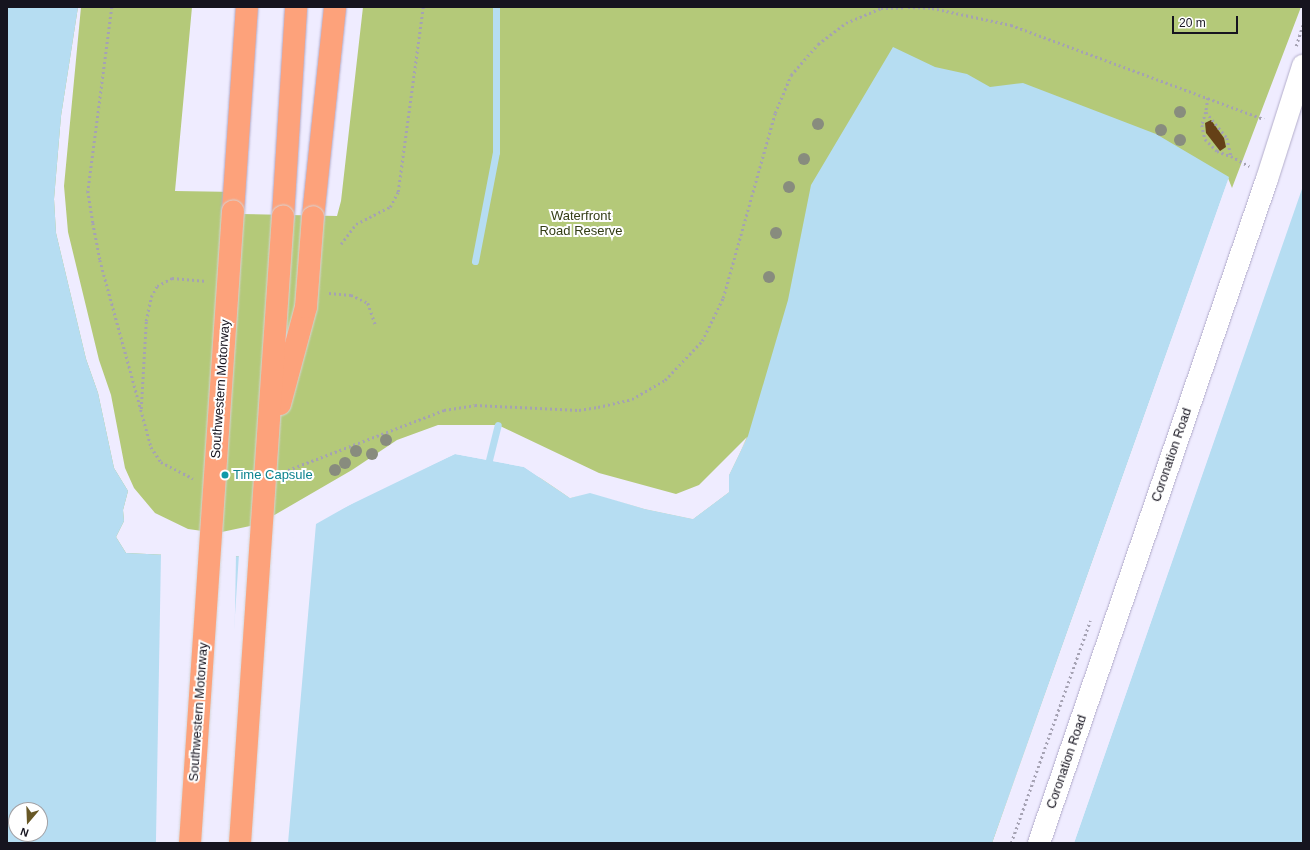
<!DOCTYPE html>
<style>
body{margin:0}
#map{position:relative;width:1310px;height:850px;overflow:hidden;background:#efecff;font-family:Arial,sans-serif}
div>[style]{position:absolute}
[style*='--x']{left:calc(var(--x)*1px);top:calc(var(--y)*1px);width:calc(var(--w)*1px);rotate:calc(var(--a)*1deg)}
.green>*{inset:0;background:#b4c979}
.water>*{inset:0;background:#b6ddf2}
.pier>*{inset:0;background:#efecff;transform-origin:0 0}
.stream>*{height:7px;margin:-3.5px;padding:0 3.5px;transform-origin:3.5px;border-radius:3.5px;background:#b6ddf2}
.building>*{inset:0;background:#654117}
.path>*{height:2.5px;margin-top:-1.25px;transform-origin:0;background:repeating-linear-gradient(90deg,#a5a2b3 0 2px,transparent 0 5px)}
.roads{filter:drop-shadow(0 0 1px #b3adcb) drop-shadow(0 0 1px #b3adcb)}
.minor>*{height:22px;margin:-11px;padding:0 11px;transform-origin:11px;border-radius:11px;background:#fff}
.highway>*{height:22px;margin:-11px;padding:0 11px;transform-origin:11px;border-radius:11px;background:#fda27b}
.bridges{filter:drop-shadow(0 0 1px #d5d5d7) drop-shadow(0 0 1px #d5d5d7)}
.highway-bridge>*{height:22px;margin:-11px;padding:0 11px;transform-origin:11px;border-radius:11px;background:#fda27b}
.trees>*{width:12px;height:12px;margin:-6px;border-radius:50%;background:#888c7e}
.dots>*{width:11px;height:11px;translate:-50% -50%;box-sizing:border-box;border:2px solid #fff;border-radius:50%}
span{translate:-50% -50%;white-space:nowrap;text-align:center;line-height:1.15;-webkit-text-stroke:4px #fff;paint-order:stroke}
.park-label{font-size:13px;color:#333d15}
.street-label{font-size:13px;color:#16141f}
.culture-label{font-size:13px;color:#0d838f}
.left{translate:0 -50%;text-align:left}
.frame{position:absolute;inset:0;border:8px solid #16141f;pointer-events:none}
.north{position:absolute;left:8px;top:802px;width:40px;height:40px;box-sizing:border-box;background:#fff;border:1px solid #a2a1a5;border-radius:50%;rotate:199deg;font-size:11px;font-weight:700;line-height:16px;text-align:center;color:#16141f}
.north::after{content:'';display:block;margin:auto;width:14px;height:18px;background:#685826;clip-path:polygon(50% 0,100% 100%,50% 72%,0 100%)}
.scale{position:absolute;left:1172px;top:16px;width:66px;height:18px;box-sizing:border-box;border:2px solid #16141f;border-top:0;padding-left:5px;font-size:12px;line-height:14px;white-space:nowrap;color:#16141f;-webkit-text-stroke:3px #fff;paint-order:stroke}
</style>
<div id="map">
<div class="green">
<div style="clip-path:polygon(7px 7px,78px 7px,61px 116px,54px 199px,56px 233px,86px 359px,98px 393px,114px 468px,128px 491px,123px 510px,124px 521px,116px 537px,126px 553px,210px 557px,247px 556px,290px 542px,502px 464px,544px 479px,570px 498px,590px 492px,645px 509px,693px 519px,729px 492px,729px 475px,747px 437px,699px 485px,676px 494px,599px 473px,498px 425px,438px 425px,397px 440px,352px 470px,259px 524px,217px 533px,188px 529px,155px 513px,134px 488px,125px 468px,111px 395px,99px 360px,68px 232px,64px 186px,81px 7px,192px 7px,175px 191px,237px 192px,239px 214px,337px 216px,341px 201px,363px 7px,1301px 7px,1232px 188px,1228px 178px,992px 843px,64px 641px)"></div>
</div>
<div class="water">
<div style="clip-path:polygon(evenodd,7px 7px,78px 7px,61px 116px,54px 199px,56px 233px,86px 359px,98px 393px,114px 468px,128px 491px,123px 510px,124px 521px,116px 537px,126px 553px,210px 557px,247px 556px,290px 542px,325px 517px,455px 454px,524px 467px,570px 498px,590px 492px,645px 509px,693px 519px,729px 492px,729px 475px,748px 436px,788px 300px,811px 185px,893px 47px,935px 67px,967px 74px,990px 87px,1023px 83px,1156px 134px,1229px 177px,992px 843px,7px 843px,7px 7px,16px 810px,40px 810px,40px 834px,16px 834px,16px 810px)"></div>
<div style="clip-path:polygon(1303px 186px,1303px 843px,1074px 843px,1287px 232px)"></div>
</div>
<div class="pier">
<div style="clip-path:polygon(1229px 177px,1208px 244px,992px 843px,1206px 243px)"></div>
<div style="clip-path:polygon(1303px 184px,1074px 843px,1072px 843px,1285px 231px)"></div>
<div style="clip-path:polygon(748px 436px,729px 475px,729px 492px,693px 519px,645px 509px,590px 493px,570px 498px,524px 467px,455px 454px,369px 494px,316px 524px,288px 843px,220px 843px,239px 554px,289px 540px,324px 516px,455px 452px,524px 465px,570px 496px,591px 491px,645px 507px,693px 517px,727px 491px,727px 474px)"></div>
<div style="left:161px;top:553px;width:75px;height:291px;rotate:1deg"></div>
</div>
<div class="stream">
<div style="--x:475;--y:261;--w:111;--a:-79.1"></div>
<div style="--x:496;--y:152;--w:145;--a:-90"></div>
<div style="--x:489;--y:460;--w:36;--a:-76"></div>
</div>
<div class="building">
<div style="clip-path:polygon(1211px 120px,1224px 138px,1226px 147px,1220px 151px,1206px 133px,1205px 123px)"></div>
</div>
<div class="path">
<div style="--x:112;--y:7;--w:186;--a:97.4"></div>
<div style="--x:88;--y:191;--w:32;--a:81"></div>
<div style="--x:93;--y:223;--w:38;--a:79"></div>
<div style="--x:100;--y:260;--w:194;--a:74.7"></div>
<div style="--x:151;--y:447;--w:18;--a:56"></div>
<div style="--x:161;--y:462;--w:36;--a:27"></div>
<div style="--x:908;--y:7;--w:24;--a:2"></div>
<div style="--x:932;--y:8;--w:81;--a:12.1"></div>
<div style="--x:1011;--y:25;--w:270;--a:20.4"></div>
<div style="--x:1296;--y:46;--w:22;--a:-72"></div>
<div style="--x:1208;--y:98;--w:14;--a:98"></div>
<div style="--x:1206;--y:112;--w:33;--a:51"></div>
<div style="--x:1227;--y:138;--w:18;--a:77"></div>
<div style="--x:1231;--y:156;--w:21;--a:29"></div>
<div style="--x:1206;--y:112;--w:14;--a:107"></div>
<div style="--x:1202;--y:125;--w:14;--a:78"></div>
<div style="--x:1205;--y:139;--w:17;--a:45"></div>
<div style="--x:1217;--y:151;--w:14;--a:21"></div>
<div style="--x:341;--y:244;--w:25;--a:-53"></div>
<div style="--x:356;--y:224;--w:38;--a:-27"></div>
<div style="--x:390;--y:207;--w:17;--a:-62"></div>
<div style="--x:398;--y:192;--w:187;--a:-82.3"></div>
<div style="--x:329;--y:293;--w:22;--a:5"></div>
<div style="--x:351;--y:295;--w:19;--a:25"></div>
<div style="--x:368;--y:303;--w:24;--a:71"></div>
<div style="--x:141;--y:409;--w:88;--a:-86.7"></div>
<div style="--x:146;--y:321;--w:25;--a:-78"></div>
<div style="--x:151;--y:297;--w:13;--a:-61"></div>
<div style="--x:157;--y:286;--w:17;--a:-28"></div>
<div style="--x:172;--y:278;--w:35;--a:5"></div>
<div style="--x:288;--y:470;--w:167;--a:-21"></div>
<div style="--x:444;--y:410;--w:31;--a:-9"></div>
<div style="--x:475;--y:405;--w:104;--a:2.8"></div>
<div style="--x:579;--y:410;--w:19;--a:-9"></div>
<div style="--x:598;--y:407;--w:35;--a:-13"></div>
<div style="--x:632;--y:399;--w:38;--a:-30"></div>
<div style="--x:665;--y:380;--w:54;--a:-46.5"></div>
<div style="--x:702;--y:341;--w:48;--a:-64"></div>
<div style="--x:723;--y:298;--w:192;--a:-74.3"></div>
<div style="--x:775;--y:113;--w:41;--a:-67.2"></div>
<div style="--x:791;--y:75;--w:41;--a:-48.9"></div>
<div style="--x:818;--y:44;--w:35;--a:-37"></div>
<div style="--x:846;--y:23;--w:38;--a:-23"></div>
<div style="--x:881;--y:8;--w:25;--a:-2"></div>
<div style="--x:1011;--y:843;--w:236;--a:-70.4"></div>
</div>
<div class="roads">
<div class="minor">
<div style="--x:1039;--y:843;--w:702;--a:-71.05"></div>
<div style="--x:1267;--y:179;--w:119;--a:-72.3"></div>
</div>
<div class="highway">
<div style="--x:233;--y:211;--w:204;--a:-86.1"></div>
<div style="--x:283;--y:216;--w:209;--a:-86.4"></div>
<div style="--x:313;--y:217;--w:211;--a:-84"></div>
</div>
</div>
<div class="bridges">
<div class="highway-bridge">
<div style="--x:280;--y:404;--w:100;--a:-75"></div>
<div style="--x:306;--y:307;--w:90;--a:-85.6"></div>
<div style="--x:190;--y:843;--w:633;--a:-86.11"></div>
<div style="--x:240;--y:843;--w:628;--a:-86.08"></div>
</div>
</div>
<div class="trees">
<div style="left:1180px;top:112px"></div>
<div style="left:818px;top:124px"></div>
<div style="left:1161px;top:130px"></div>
<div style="left:1180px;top:140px"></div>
<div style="left:804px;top:159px"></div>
<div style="left:789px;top:187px"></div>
<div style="left:776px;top:233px"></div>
<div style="left:769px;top:277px"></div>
<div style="left:386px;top:440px"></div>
<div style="left:356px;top:451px"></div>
<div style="left:372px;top:454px"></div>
<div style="left:345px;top:463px"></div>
<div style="left:335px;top:470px"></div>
</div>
<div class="dots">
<div style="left:225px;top:475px;background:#0f9aa8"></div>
</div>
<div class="park-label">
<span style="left:581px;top:224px">Waterfront<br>Road Reserve</span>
</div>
<div class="street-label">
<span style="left:221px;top:389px;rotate:-86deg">Southwestern Motorway</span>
<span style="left:1172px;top:455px;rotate:-71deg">Coronation Road</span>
<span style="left:199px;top:712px;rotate:-86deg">Southwestern Motorway</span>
<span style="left:1067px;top:762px;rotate:-71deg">Coronation Road</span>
</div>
<div class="culture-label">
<span class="left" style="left:233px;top:475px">Time Capsule</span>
</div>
<div class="frame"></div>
<div class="north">N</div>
<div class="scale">20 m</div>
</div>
